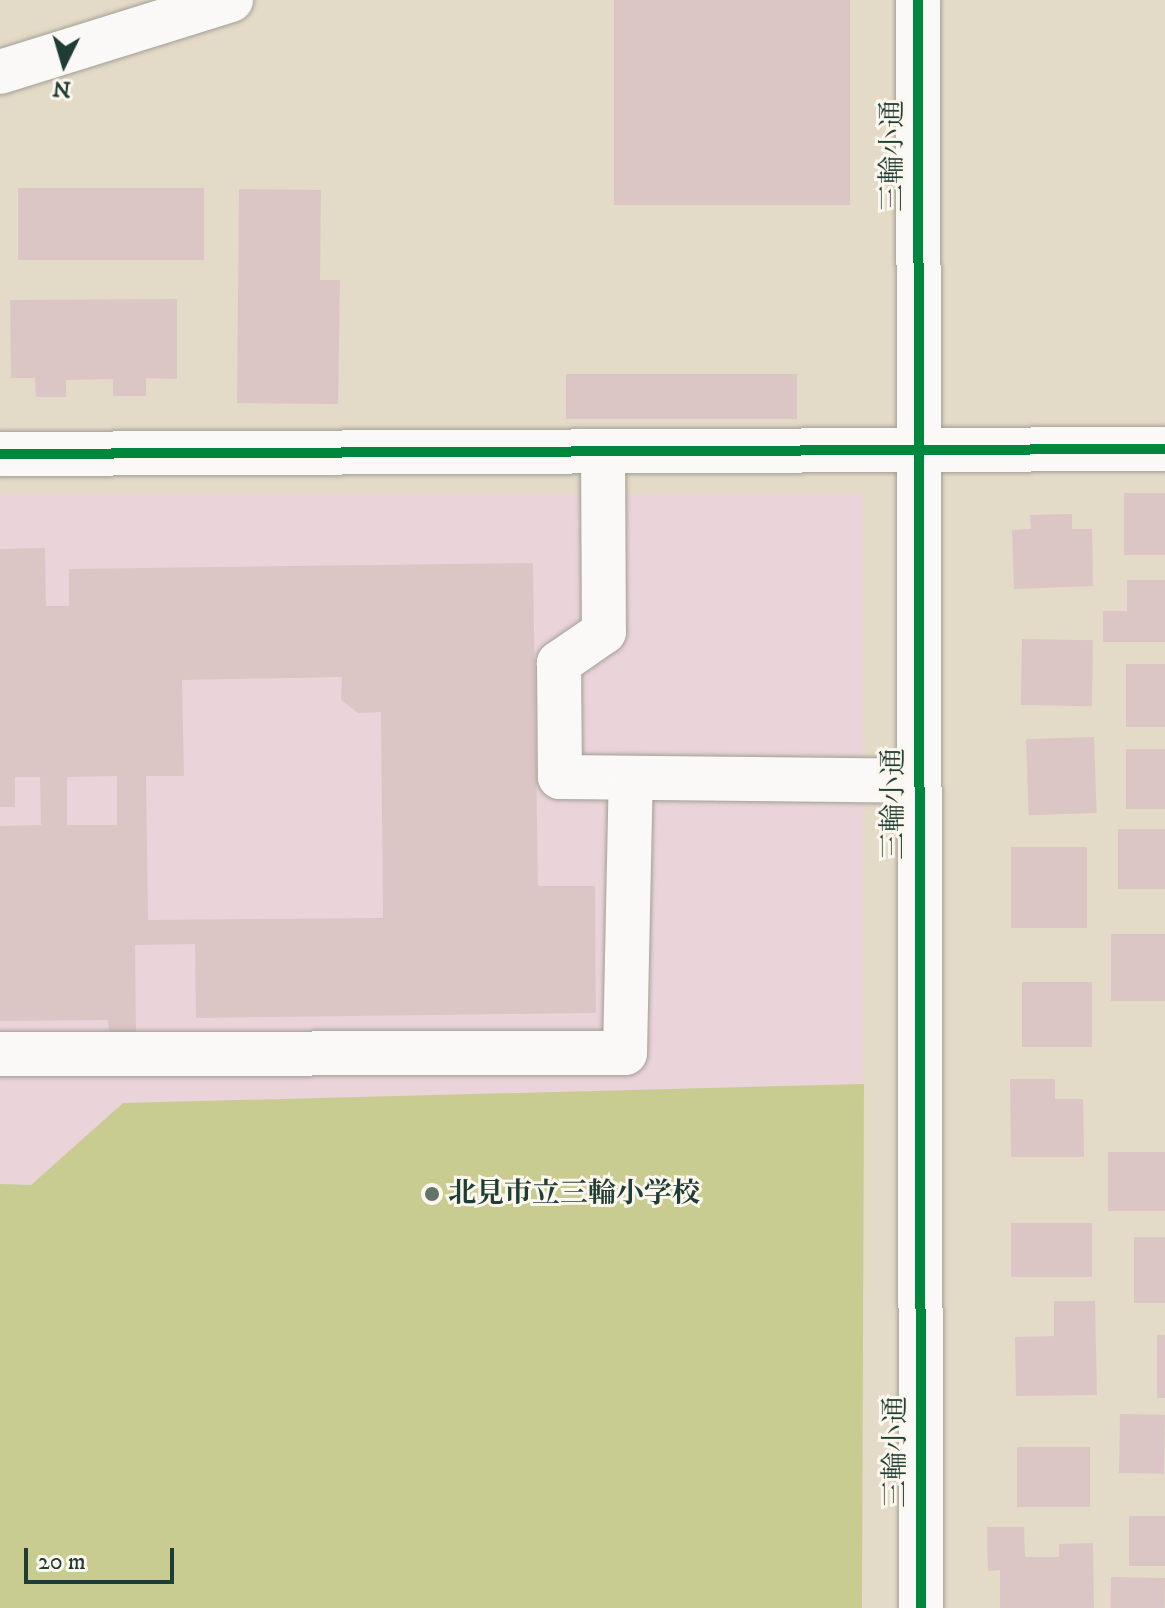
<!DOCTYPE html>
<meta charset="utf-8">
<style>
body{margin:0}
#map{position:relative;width:1165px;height:1608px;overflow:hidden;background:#e4dac8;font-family:"IM FELL DW Pica","Noto Serif JP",serif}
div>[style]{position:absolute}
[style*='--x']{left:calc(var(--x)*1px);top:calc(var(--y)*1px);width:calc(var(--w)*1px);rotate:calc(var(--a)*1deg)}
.built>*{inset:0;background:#ead4da;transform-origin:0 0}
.green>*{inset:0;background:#c8cc91}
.building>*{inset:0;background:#dbc6c5;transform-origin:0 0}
.roads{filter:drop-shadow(0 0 2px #a19f94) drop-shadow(0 0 2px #a19f94)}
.minor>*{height:44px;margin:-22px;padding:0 22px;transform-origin:22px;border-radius:22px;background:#fbf9f7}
.cycleway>*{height:10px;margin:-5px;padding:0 5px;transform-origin:5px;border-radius:5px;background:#00873e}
.dots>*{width:22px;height:22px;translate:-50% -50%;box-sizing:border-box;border:4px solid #fbf7ec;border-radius:50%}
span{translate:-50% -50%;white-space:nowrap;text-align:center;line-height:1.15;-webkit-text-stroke:6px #fbf7ec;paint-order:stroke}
.street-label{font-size:28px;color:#1f3d34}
.poi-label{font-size:28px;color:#1f3d34;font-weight:700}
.left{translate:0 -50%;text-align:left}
.north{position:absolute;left:24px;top:24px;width:80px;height:80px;-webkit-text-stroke:6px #fbf7ec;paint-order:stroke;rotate:185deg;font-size:22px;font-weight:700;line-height:32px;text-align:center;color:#1f3d34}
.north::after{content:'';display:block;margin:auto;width:28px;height:36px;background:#1f3d34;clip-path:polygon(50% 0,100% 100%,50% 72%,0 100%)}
.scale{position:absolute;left:24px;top:1548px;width:150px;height:36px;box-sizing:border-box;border:4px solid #1f3d34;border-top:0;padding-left:10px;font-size:24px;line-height:28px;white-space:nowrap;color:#1f3d34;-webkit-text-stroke:6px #fbf7ec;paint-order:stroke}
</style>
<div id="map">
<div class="built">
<div style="left:0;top:494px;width:863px;height:1114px"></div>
</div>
<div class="green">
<div style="clip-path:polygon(864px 1084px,862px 1608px,0 1608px,0 1184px,31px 1185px,123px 1103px)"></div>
</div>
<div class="building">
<div style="left:614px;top:0;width:236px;height:205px"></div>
<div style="left:204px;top:188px;width:72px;height:186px;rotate:90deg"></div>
<div style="clip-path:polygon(239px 189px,321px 190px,320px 280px,340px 280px,338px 404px,237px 403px)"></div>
<div style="clip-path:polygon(177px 299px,177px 379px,146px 378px,146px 396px,113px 396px,113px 379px,66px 380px,66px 397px,36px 397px,35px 378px,11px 378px,10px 300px)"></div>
<div style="left:566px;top:374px;width:231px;height:45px"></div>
<div style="left:1165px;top:493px;width:62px;height:41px;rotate:90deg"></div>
<div style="clip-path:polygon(1072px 514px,1072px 529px,1092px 529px,1093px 586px,1014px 589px,1012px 530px,1031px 529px,1030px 515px)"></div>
<div style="clip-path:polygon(evenodd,45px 548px,46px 606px,69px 606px,69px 569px,533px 563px,538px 886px,595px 886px,596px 1013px,196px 1018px,195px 944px,135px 945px,136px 1034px,109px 1034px,108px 1020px,0 1021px,0 826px,41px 825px,40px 777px,15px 777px,15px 807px,0 807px,0 549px,45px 548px,342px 677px,341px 700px,358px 713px,381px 712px,383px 918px,148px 920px,146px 776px,184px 776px,182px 680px,342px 677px,45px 548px,117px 776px,117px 825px,67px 825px,67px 777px,117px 776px)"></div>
<div style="clip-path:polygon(1127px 580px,1165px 580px,1165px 642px,1103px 642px,1103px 611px,1127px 611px)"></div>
<div style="left:1022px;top:639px;width:71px;height:66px;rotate:1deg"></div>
<div style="left:1126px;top:664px;width:39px;height:63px"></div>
<div style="left:1094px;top:737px;width:76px;height:68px;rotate:88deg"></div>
<div style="left:1126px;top:749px;width:39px;height:60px"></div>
<div style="left:1165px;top:829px;width:60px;height:47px;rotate:90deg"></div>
<div style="left:1087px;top:847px;width:81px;height:76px;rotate:90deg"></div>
<div style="left:1165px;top:934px;width:67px;height:54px;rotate:90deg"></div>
<div style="left:1092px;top:982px;width:65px;height:70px;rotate:90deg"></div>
<div style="clip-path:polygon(1010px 1079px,1055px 1079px,1055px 1099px,1083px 1099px,1084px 1157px,1011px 1157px)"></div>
<div style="left:1108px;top:1152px;width:57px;height:59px"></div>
<div style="left:1092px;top:1223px;width:54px;height:81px;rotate:90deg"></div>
<div style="left:1134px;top:1237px;width:31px;height:66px"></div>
<div style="clip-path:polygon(1054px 1301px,1095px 1301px,1097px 1395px,1016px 1396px,1015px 1337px,1054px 1336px)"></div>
<div style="left:1157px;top:1335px;width:8px;height:63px"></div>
<div style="left:1120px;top:1414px;width:45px;height:59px;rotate:1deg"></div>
<div style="left:1017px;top:1447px;width:73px;height:60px"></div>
<div style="left:1165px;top:1516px;width:50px;height:36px;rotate:90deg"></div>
<div style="clip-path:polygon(987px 1527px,1024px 1527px,1025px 1557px,1059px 1557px,1059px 1544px,1093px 1543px,1094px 1608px,1000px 1608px,1000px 1570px,988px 1571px)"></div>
<div style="left:1111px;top:1577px;width:54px;height:31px;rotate:1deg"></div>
</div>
<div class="roads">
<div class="minor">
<div style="--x:918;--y:0;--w:1608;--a:89.89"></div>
<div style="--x:0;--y:72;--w:242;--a:-17.3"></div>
<div style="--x:603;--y:452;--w:180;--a:89.7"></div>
<div style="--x:604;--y:632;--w:55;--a:145.4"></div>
<div style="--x:559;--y:663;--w:114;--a:89.5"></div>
<div style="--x:560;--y:777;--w:358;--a:0.6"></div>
<div style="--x:0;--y:454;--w:1165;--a:-0.25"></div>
<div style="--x:0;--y:1054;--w:625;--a:-0.09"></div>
<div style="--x:625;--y:1053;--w:275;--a:-88.8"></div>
</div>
</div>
<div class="cycleway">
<div style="--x:918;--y:0;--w:1608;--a:89.89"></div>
<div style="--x:0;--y:454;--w:1165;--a:-0.25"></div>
</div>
<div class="dots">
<div style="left:432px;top:1194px;background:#647468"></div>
</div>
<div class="street-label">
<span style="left:893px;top:156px;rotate:-90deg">三輪小通</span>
<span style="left:894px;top:804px;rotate:-90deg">三輪小通</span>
<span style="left:896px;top:1452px;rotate:-90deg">三輪小通</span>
</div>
<div class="poi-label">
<span class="left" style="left:448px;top:1194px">北見市立三輪小学校</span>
</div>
<div class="north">N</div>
<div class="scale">20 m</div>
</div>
